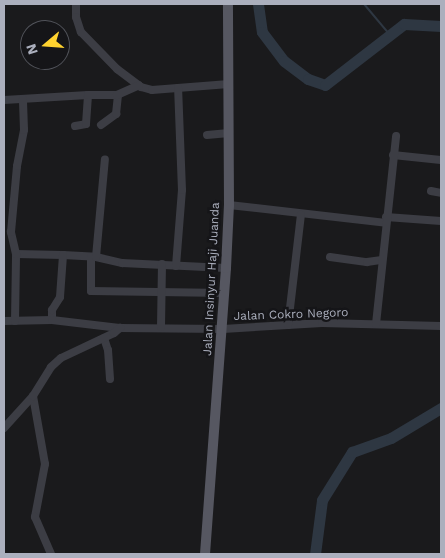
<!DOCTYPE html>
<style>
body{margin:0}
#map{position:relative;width:445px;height:558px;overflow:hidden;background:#1a1a1c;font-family:"Work Sans",sans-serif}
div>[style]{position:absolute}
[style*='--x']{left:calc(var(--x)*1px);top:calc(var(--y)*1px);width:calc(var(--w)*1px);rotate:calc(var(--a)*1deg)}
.stream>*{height:2px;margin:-1px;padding:0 1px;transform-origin:1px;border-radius:1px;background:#2e3742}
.river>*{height:11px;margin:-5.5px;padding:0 5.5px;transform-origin:5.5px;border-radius:5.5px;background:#2e3742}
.minor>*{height:8px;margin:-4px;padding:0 4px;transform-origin:4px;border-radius:4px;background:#3c3d44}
.major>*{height:10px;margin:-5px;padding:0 5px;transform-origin:5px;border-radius:5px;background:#565761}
span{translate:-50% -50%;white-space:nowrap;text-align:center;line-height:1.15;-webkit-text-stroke:5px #151518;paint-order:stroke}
.street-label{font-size:12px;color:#abafbd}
.frame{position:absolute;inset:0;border:5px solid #abafbd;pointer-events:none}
.north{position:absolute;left:20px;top:20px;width:50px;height:50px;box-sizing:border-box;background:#151518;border:1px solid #51535a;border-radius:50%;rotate:252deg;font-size:14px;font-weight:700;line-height:20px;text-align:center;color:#abafbd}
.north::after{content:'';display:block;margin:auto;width:18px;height:22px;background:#ffd22f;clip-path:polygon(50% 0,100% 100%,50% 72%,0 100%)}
</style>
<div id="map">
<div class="stream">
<div style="--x:364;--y:4;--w:39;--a:50"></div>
</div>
<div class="river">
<div style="--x:258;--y:4;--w:28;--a:82"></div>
<div style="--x:262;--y:32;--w:36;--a:53"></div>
<div style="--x:284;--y:61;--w:30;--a:37"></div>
<div style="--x:308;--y:79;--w:18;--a:19"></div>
<div style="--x:325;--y:85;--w:100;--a:-37.7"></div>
<div style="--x:404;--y:24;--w:37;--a:3"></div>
<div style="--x:315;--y:554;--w:54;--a:-82.6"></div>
<div style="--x:322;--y:500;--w:57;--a:-58"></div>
<div style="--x:352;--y:452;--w:41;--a:-19.7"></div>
<div style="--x:391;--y:438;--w:58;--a:-31"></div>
</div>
<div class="minor">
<div style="--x:76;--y:4;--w:13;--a:90"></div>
<div style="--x:76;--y:17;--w:16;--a:72"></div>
<div style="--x:81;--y:32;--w:52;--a:45.8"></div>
<div style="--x:117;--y:69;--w:30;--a:37"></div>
<div style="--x:141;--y:87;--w:11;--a:15"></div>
<div style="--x:152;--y:90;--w:77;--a:-4.5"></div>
<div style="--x:4;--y:100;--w:84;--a:-3.4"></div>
<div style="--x:101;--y:125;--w:19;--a:-36"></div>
<div style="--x:116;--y:114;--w:19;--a:-84"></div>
<div style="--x:75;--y:126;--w:11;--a:-10"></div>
<div style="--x:86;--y:124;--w:29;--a:-86"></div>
<div style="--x:88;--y:95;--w:29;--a:0"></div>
<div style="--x:117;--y:95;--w:24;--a:-24"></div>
<div style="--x:207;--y:135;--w:22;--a:-5"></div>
<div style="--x:393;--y:155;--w:48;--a:5.9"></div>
<div style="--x:431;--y:191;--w:10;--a:11"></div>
<div style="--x:229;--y:205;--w:158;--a:6.5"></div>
<div style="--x:386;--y:217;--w:55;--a:4.2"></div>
<div style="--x:16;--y:254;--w:47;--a:1.2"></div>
<div style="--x:63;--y:255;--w:33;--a:3"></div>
<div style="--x:96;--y:257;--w:27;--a:13"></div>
<div style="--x:122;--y:263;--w:104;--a:2.8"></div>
<div style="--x:91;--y:257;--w:34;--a:90"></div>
<div style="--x:91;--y:291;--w:134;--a:0.9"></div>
<div style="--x:96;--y:257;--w:98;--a:-84.8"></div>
<div style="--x:330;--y:257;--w:37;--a:8"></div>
<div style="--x:367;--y:262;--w:15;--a:-8"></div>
<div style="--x:176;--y:266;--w:76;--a:-85.5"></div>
<div style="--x:182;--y:190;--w:102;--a:-92.2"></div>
<div style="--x:52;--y:320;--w:10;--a:-90"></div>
<div style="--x:52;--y:310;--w:15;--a:-58"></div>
<div style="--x:60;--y:297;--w:42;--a:-85.9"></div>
<div style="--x:4;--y:321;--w:48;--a:-1.2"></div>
<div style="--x:52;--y:320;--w:68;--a:6.7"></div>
<div style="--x:120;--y:328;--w:103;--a:0.6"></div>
<div style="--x:223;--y:329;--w:99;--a:-3.5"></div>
<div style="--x:322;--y:323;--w:119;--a:1.4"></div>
<div style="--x:15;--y:321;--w:67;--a:-89.1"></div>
<div style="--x:16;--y:254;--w:23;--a:-103"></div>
<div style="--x:11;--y:232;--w:66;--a:-84.8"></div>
<div style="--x:17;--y:166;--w:37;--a:-79"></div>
<div style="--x:24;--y:130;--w:31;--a:-92"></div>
<div style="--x:376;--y:324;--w:189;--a:-83.9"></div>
<div style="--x:288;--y:325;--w:111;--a:-83.3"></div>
<div style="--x:161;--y:327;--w:63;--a:-89.1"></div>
<div style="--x:104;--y:338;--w:13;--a:72"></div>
<div style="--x:108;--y:350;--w:29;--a:86"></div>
<div style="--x:33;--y:396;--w:69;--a:80"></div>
<div style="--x:45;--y:464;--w:54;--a:100.7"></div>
<div style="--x:35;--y:517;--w:40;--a:66.6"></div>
<div style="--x:4;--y:428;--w:43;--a:-47.8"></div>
<div style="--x:33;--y:396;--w:34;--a:-58"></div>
<div style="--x:51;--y:367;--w:13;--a:-42"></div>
<div style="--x:61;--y:358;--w:59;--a:-25.3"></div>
<div style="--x:114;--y:333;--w:8;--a:-40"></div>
</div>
<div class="major">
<div style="--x:205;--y:554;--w:287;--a:-85.8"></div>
<div style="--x:226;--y:268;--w:63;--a:-87.3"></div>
<div style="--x:229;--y:205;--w:201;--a:-90.3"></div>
</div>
<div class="street-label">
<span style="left:212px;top:279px;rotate:-87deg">Jalan Insinyur Haji Juanda</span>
<span style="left:291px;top:315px;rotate:-2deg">Jalan Cokro Negoro</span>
</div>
<div class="frame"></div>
<div class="north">N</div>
</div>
